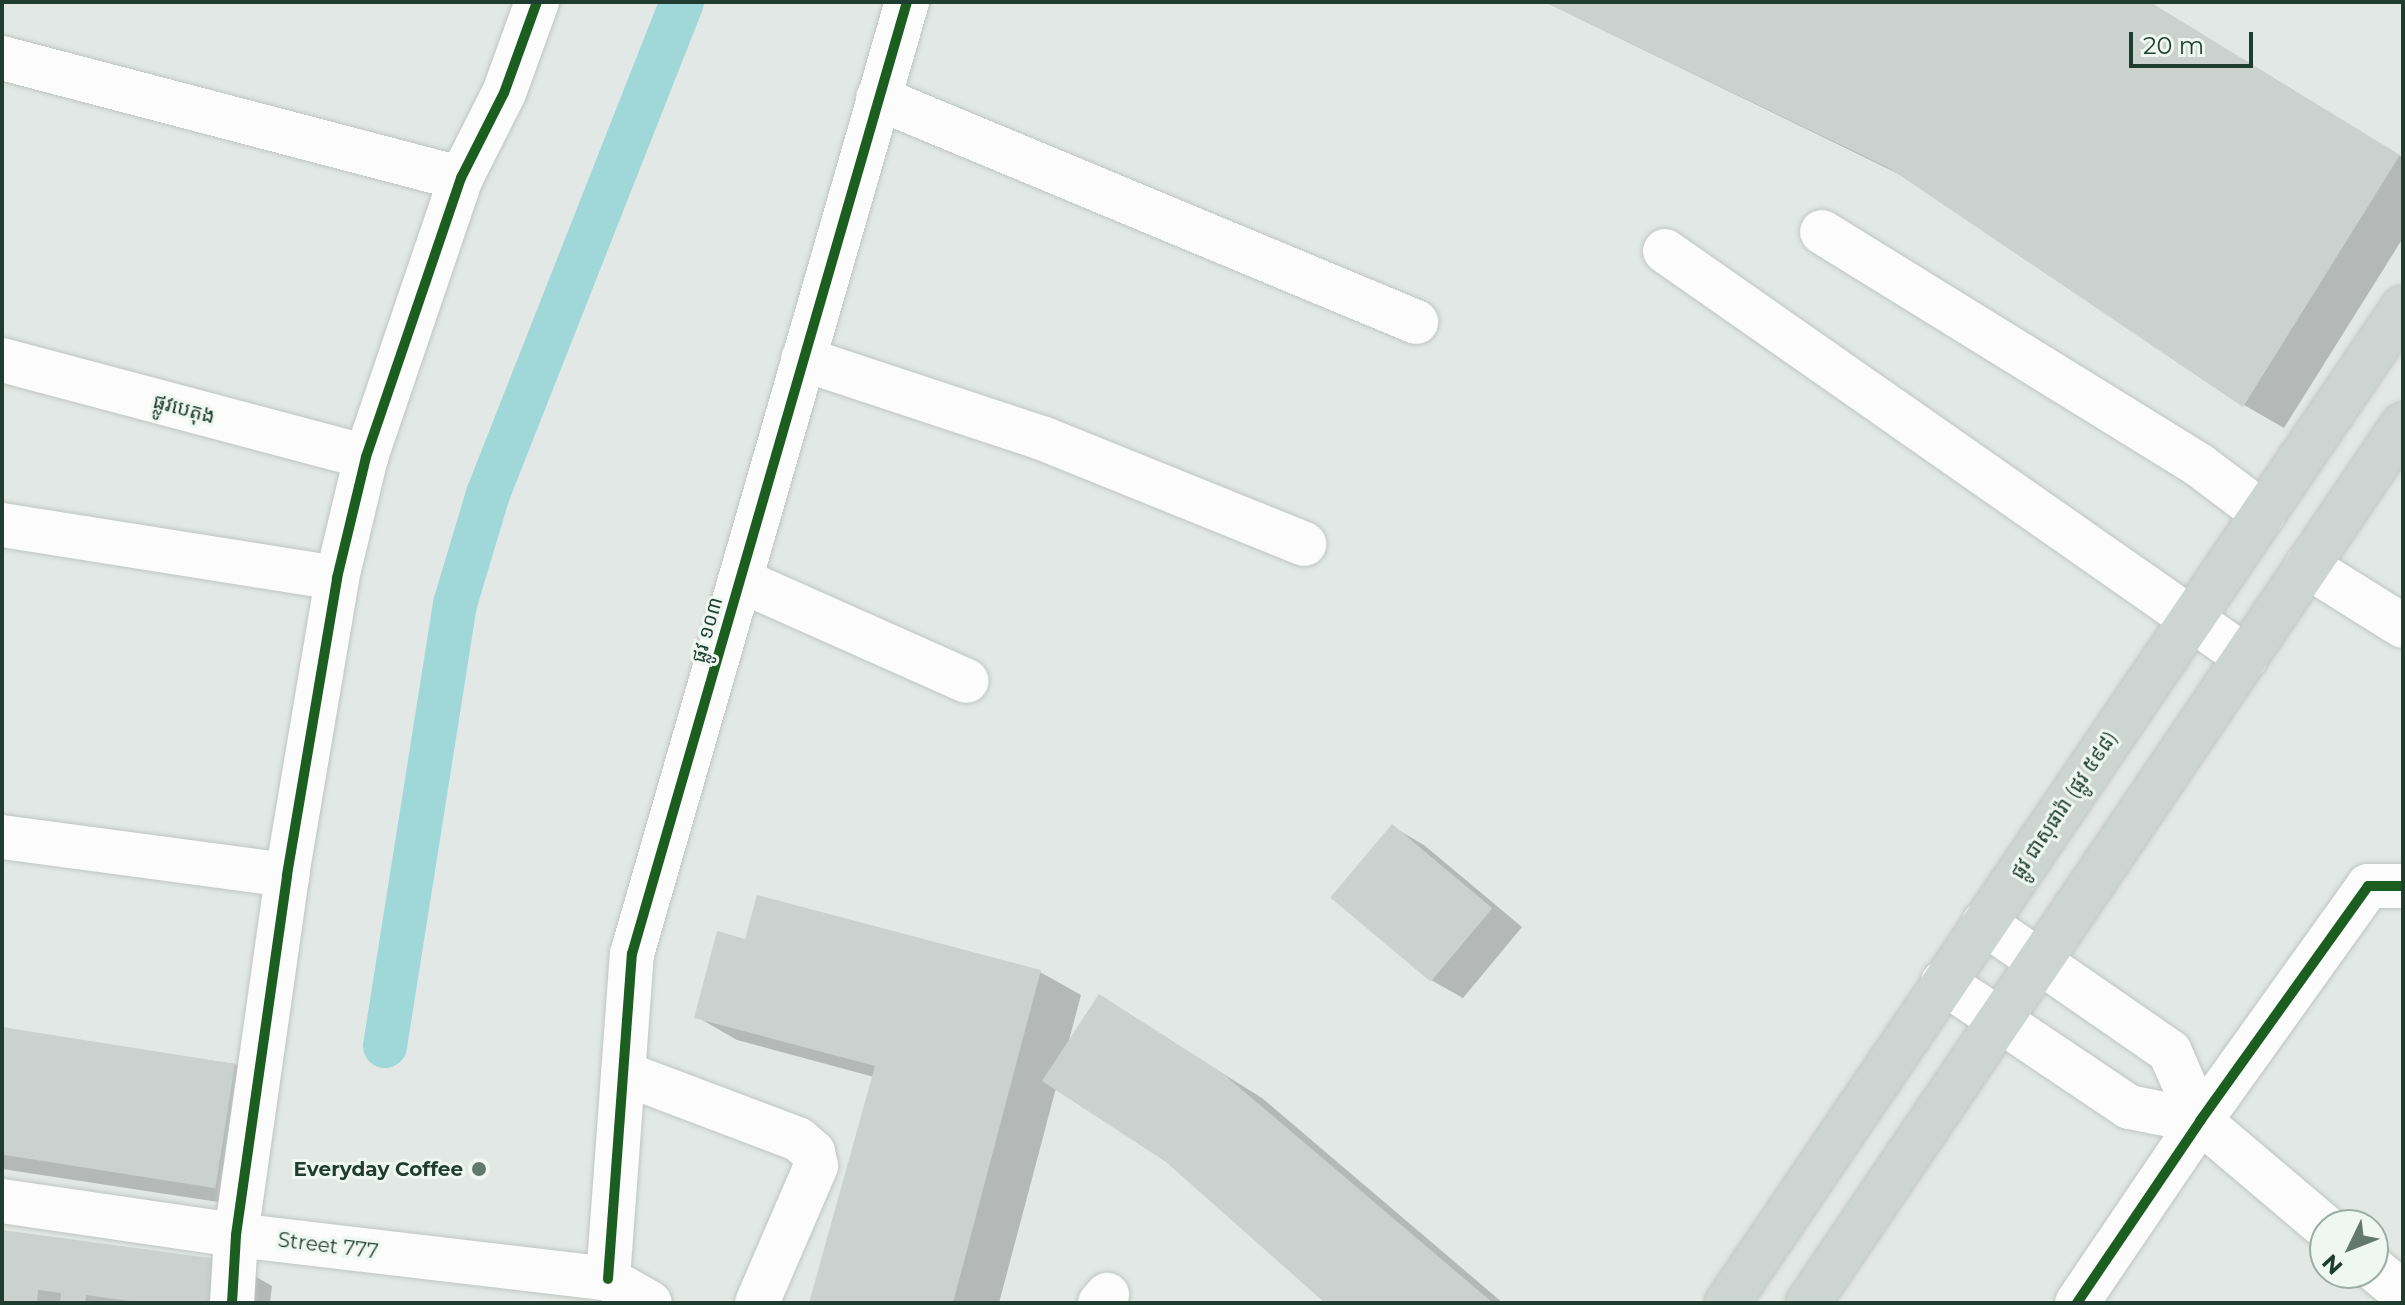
<!DOCTYPE html>
<meta charset="utf-8">
<style>
body{margin:0}
#map{position:relative;width:2405px;height:1305px;overflow:hidden;background:#e2e8e5;font-family:Montserrat,"Noto Sans Khmer",sans-serif}
div>[style]{position:absolute}
[style*='--x']{left:calc(var(--x)*1px);top:calc(var(--y)*1px);width:calc(var(--w)*1px);rotate:calc(var(--a)*1deg)}
.shadow>*{inset:0;background:#0003}
.canal>*{height:44px;margin:-22px;padding:0 22px;transform-origin:22px;border-radius:22px;background:#a0d8d9}
.building>*{inset:0;background:#cad1ce;transform-origin:0 0}
.roads{filter:drop-shadow(0 0 2px #bfc5c2) drop-shadow(0 0 2px #bfc5c2)}
.minor>*{height:44px;margin:-22px;padding:0 22px;transform-origin:22px;border-radius:22px;background:#fbfcfb}
.major>*{height:44px;margin:-22px;padding:0 22px;transform-origin:22px;border-radius:22px;background:#ccd5d1}
.cycleway>*{height:10px;margin:-5px;padding:0 5px;transform-origin:5px;border-radius:5px;background:#1b5e20}
.dots>*{width:22px;height:22px;translate:-50% -50%;box-sizing:border-box;border:4px solid #eff7f2;border-radius:50%}
span{translate:-50% -50%;white-space:nowrap;text-align:center;line-height:1.15;-webkit-text-stroke:6px #eff7f2;paint-order:stroke}
.street-label{font-size:20px;color:#1f3c30}
.poi-label{font-size:20px;color:#1f3c30;font-weight:700}
.right{translate:-100% -50%;text-align:right}
.frame{position:absolute;inset:0;border:4px solid #1f3c30;pointer-events:none}
.north{position:absolute;left:2309px;top:1209px;width:80px;height:80px;box-sizing:border-box;background:#eff7f2;border:2px solid #9caca4;border-radius:50%;rotate:227deg;font-size:22px;font-weight:700;line-height:32px;text-align:center;color:#1f3c30}
.north::after{content:'';display:block;margin:auto;width:28px;height:36px;background:#63786f;clip-path:polygon(50% 0,100% 100%,50% 72%,0 100%)}
.scale{position:absolute;left:2129px;top:32px;width:124px;height:36px;box-sizing:border-box;border:4px solid #1f3c30;border-top:0;padding-left:10px;font-size:24px;line-height:28px;white-space:nowrap;color:#1f3c30;-webkit-text-stroke:6px #eff7f2;paint-order:stroke}
</style>
<div id="map">
<div class="shadow">
<div style="clip-path:polygon(1545px 2px,2149px 2px,2403px 158px,2403px 238px,2284px 428px,2244px 405px,1911px 180px)"></div>
<div style="clip-path:polygon(1393px 827px,1424px 845px,1522px 927px,1463px 998px,1431px 980px)"></div>
<div style="clip-path:polygon(747px 941px,1040px 972px,1081px 995px,1068px 1044px,1100px 997px,1262px 1098px,1503px 1303px,1327px 1303px,1168px 1160px,1056px 1088px,999px 1303px,811px 1303px,874px 1077px,737px 1040px,697px 1017px)"></div>
<div style="clip-path:polygon(2px 1029px,235px 1064px,275px 1088px,258px 1208px,2px 1169px)"></div>
<div style="clip-path:polygon(2px 1232px,232px 1263px,272px 1286px,270px 1303px,2px 1303px)"></div>
</div>
<div class="canal">
<div style="--x:385;--y:1046;--w:448;--a:-81"></div>
<div style="--x:455;--y:604;--w:115;--a:-73.3"></div>
<div style="--x:488;--y:494;--w:529;--a:-68.48"></div>
</div>
<div class="building">
<div style="clip-path:polygon(1545px 2px,2150px 2px,2400px 155px,2243px 407px,1889px 168px)"></div>
<div style="left:1392px;top:824px;width:131px;height:96px;rotate:40deg"></div>
<div style="clip-path:polygon(757px 895px,1041px 970px,953px 1303px,809px 1303px,875px 1066px,694px 1018px,717px 931px,745px 939px)"></div>
<div style="clip-path:polygon(1099px 994px,1221px 1072px,1493px 1303px,1325px 1303px,1166px 1162px,1042px 1081px)"></div>
<div style="left:2px;top:1027px;width:236px;height:126px;rotate:9deg"></div>
<div style="clip-path:polygon(2px 1230px,232px 1261px,227px 1303px,144px 1303px,86px 1295px,85px 1303px,60px 1303px,61px 1293px,38px 1290px,37px 1303px,2px 1303px)"></div>
</div>
<div class="roads">
<div class="minor">
<div style="--x:2;--y:58;--w:474;--a:14.7"></div>
<div style="--x:878;--y:98;--w:583;--a:22.6"></div>
<div style="--x:1822;--y:232;--w:443;--a:31.7"></div>
<div style="--x:2199;--y:465;--w:81;--a:37"></div>
<div style="--x:1665;--y:251;--w:709;--a:34.95"></div>
<div style="--x:803;--y:359;--w:252;--a:18.3"></div>
<div style="--x:1042;--y:438;--w:283;--a:22"></div>
<div style="--x:2;--y:360;--w:377;--a:14.9"></div>
<div style="--x:2;--y:525;--w:339;--a:9"></div>
<div style="--x:2307;--y:566;--w:113;--a:32"></div>
<div style="--x:740;--y:580;--w:248;--a:24"></div>
<div style="--x:2;--y:837;--w:288;--a:7.6"></div>
<div style="--x:1984;--y:923;--w:226;--a:34.7"></div>
<div style="--x:2170;--y:1052;--w:75;--a:66.5"></div>
<div style="--x:2200;--y:1121;--w:164;--a:40.3"></div>
<div style="--x:1943;--y:982;--w:224;--a:33.9"></div>
<div style="--x:2129;--y:1107;--w:72;--a:11.2"></div>
<div style="--x:623;--y:1073;--w:187;--a:20.7"></div>
<div style="--x:798;--y:1139;--w:20;--a:41"></div>
<div style="--x:813;--y:1152;--w:14;--a:78"></div>
<div style="--x:816;--y:1166;--w:149;--a:113.3"></div>
<div style="--x:2;--y:1201;--w:236;--a:8.3"></div>
<div style="--x:236;--y:1235;--w:375;--a:6.7"></div>
<div style="--x:608;--y:1279;--w:48;--a:29.7"></div>
<div style="--x:2373;--y:1268;--w:39;--a:40"></div>
<div style="--x:608;--y:1279;--w:326;--a:-85.8"></div>
<div style="--x:632;--y:954;--w:991;--a:-73.89"></div>
<div style="--x:232;--y:1303;--w:68;--a:-86.6"></div>
<div style="--x:236;--y:1235;--w:364;--a:-81.9"></div>
<div style="--x:287;--y:875;--w:301;--a:-80.4"></div>
<div style="--x:337;--y:578;--w:124;--a:-76.5"></div>
<div style="--x:366;--y:457;--w:295;--a:-71.2"></div>
<div style="--x:461;--y:178;--w:95;--a:-63.2"></div>
<div style="--x:504;--y:93;--w:97;--a:-70.1"></div>
<div style="--x:1100;--y:1303;--w:11;--a:-49"></div>
<div style="--x:2077;--y:1303;--w:220;--a:-55.9"></div>
<div style="--x:2200;--y:1121;--w:289;--a:-54.4"></div>
<div style="--x:2368;--y:886;--w:35;--a:0"></div>
</div>
<div class="major">
<div style="--x:1727;--y:1303;--w:1203;--a:-55.81"></div>
<div style="--x:1808;--y:1303;--w:1061;--a:-55.88"></div>
</div>
</div>
<div class="cycleway">
<div style="--x:608;--y:1279;--w:326;--a:-85.8"></div>
<div style="--x:632;--y:954;--w:991;--a:-73.89"></div>
<div style="--x:232;--y:1303;--w:68;--a:-86.6"></div>
<div style="--x:236;--y:1235;--w:364;--a:-81.9"></div>
<div style="--x:287;--y:875;--w:301;--a:-80.4"></div>
<div style="--x:337;--y:578;--w:124;--a:-76.5"></div>
<div style="--x:366;--y:457;--w:295;--a:-71.2"></div>
<div style="--x:461;--y:178;--w:95;--a:-63.2"></div>
<div style="--x:504;--y:93;--w:97;--a:-70.1"></div>
<div style="--x:2077;--y:1303;--w:220;--a:-55.9"></div>
<div style="--x:2200;--y:1121;--w:289;--a:-54.4"></div>
<div style="--x:2368;--y:886;--w:35;--a:0"></div>
</div>
<div class="dots">
<div style="left:479px;top:1169px;background:#63786f"></div>
</div>
<div class="street-label">
<span style="left:184px;top:409px;rotate:15deg">ផ្លូវបេតុង</span>
<span style="left:707px;top:630px;rotate:-74deg">ផ្លូវ ១០៣</span>
<span style="left:2064px;top:805px;rotate:-56deg">ផ្លូវ ជាសុផារ៉ា (ផ្លូវ ៥៩៨)</span>
<span style="left:328px;top:1246px;rotate:7deg">Street 777</span>
</div>
<div class="poi-label">
<span class="right" style="left:463px;top:1169px">Everyday Coffee</span>
</div>
<div class="frame"></div>
<div class="north">N</div>
<div class="scale">20 m</div>
</div>
